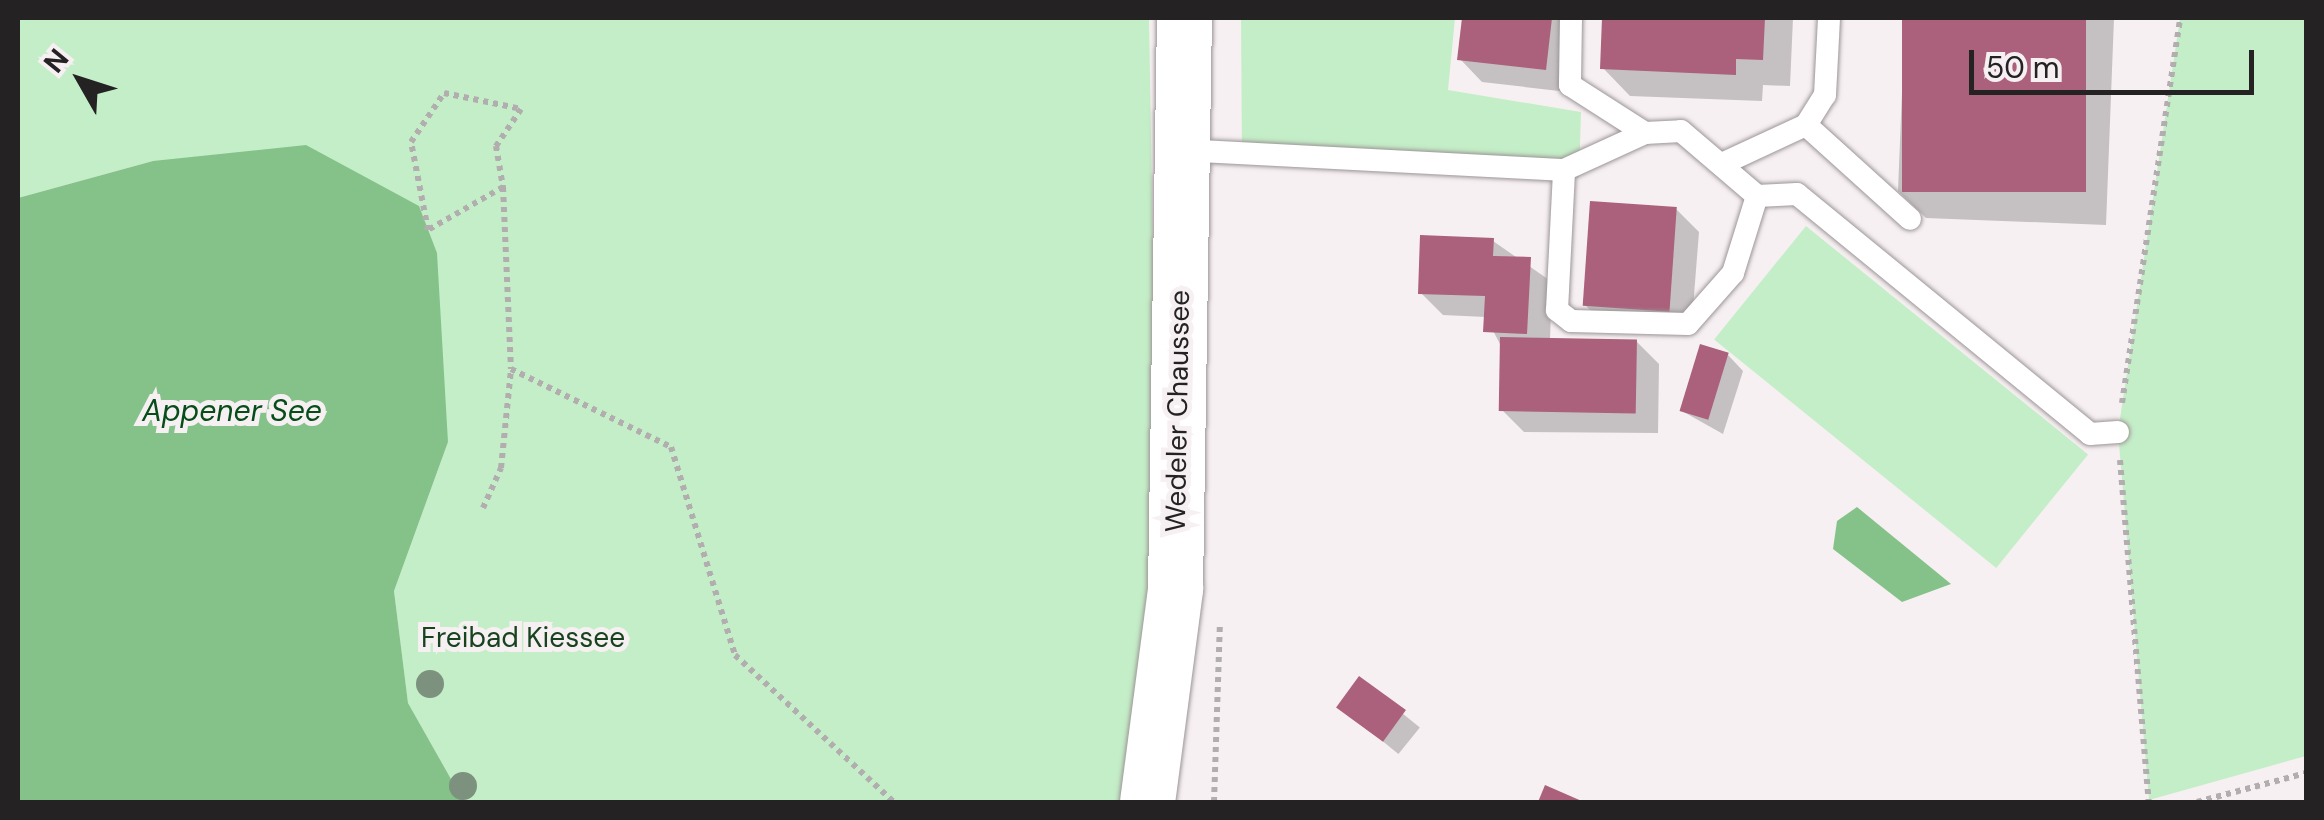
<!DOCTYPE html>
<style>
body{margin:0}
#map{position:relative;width:2324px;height:820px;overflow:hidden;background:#f7f0f2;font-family:"DM Sans",sans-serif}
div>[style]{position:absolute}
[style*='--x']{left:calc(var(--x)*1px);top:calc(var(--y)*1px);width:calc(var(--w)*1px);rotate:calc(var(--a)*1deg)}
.green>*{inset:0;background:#c4eec7;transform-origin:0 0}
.water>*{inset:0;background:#84c28a}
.shadow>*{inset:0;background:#0003;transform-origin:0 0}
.building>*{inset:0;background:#ab607b;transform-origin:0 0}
.path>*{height:6px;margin-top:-3px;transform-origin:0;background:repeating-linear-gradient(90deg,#b2adae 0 5px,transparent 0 10px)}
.roads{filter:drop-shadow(0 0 2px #9c9597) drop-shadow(0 0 2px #9c9597)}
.lane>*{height:22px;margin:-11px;padding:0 11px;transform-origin:11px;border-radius:11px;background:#fff}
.secondary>*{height:55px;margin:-27.5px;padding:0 27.5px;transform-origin:27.5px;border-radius:27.5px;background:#fff}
.trees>*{width:28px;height:28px;margin:-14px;border-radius:50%;background:#7c917e}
span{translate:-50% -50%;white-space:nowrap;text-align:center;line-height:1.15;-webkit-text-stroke:10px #f7f0f2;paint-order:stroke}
.street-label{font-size:28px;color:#242222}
.park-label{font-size:28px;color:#17431f}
.water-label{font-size:30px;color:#064d1a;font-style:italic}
.frame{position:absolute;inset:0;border:20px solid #242222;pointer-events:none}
.north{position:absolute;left:30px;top:30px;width:100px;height:100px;-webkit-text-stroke:8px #f7f0f2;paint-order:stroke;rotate:309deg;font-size:28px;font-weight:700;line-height:40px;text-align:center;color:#242222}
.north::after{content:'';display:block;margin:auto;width:35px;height:45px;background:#242222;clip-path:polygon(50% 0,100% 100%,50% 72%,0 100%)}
.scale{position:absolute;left:1969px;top:50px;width:285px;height:45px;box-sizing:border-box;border:5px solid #242222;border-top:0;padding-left:12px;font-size:30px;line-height:35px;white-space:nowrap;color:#242222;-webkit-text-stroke:8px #f7f0f2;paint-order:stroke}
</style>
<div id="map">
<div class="green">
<div style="clip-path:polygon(18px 18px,1149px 18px,1158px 561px,1128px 802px,464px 802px,408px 703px,394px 591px,448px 442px,153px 161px,18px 198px)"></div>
<div style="clip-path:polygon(1241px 18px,1455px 18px,1448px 90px,1581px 112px,1579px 178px,1242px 163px)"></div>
<div style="clip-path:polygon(2180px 18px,2306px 18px,2306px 756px,2149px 800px,2118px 432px)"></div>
<div style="left:1806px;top:226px;width:363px;height:146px;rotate:39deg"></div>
</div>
<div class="water">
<div style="clip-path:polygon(306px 145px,419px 206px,437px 253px,448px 442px,394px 591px,408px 703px,464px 802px,18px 802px,18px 198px,153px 161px)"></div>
<div style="clip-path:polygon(1857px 507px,1951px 584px,1902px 602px,1833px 549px,1837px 521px)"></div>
</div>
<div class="shadow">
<div style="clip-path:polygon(1464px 18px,1576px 18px,1568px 92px,1482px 82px,1460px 59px)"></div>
<div style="clip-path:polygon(1605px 18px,1793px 18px,1790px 86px,1763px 85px,1762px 101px,1630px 96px,1603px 68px)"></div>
<div style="clip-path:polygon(1839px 18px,1895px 18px,1895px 20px)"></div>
<div style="clip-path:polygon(1905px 18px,2114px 18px,2106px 225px,1926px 218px,1898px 191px)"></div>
<div style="clip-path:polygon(1676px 209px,1699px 232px,1691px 333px,1608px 327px,1585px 305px)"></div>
<div style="clip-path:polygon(1493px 241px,1552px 282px,1550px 340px,1636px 341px,1659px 364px,1658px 433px,1524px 432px,1502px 410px,1502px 348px,1486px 317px,1443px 315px,1421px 293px)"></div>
<div style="clip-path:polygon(1728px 355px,1743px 371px,1723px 434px,1682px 411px)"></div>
<div style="left:1360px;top:679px;width:77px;height:34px;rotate:39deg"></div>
</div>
<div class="building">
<div style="clip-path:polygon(1462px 18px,1552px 18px,1546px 70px,1457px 60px)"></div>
<div style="clip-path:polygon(1602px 18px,1765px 18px,1763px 60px,1736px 59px,1736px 75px,1600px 69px)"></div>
<div style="left:1902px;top:18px;width:184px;height:174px"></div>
<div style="left:1590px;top:201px;width:87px;height:105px;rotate:4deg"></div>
<div style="clip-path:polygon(1420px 235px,1494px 238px,1493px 256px,1531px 257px,1527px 334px,1483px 332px,1485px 296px,1418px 294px)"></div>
<div style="left:1500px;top:337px;width:137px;height:74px;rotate:1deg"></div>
<div style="left:1700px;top:344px;width:30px;height:70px;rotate:17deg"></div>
<div style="left:1359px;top:676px;width:58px;height:39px;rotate:36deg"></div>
<div style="clip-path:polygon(1545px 785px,1584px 802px,1538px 802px)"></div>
</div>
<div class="path">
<div style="--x:503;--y:187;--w:86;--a:150.2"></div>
<div style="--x:428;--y:230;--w:90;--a:-100.9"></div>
<div style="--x:411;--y:142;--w:59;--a:-56"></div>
<div style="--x:444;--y:93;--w:79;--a:11.7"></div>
<div style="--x:521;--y:109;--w:45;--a:124"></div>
<div style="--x:496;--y:146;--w:42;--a:80.3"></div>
<div style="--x:503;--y:187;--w:182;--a:87.5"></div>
<div style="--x:511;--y:369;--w:178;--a:26"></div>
<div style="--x:671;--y:447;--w:218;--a:72.9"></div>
<div style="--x:735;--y:655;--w:217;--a:42.8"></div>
<div style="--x:2122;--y:403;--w:389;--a:-81.4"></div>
<div style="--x:2120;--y:460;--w:343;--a:85.2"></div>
<div style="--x:483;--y:508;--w:44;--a:-65.8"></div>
<div style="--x:501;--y:468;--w:100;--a:-84.2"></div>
<div style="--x:1214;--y:802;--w:178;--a:-88.1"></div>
<div style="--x:2197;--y:802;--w:113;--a:-14.9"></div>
</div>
<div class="roads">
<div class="lane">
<div style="--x:1571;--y:18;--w:67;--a:90.9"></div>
<div style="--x:1570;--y:85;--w:89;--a:32.6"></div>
<div style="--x:1806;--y:125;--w:140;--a:42.1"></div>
<div style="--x:1182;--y:150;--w:383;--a:3"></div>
<div style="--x:1724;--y:163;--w:90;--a:-24.9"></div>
<div style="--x:1806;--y:125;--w:36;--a:-58"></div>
<div style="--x:1825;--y:95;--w:77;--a:-87"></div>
<div style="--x:1757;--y:196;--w:81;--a:107.3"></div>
<div style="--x:1733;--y:273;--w:68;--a:131.4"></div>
<div style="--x:1688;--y:324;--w:117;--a:-178.5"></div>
<div style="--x:1571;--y:321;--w:18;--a:-142"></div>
<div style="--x:1557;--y:310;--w:140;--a:-87.1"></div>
<div style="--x:1564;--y:170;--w:89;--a:-24.6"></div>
<div style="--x:1645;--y:133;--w:36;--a:-3"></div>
<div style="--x:1681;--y:131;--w:100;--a:40.5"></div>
<div style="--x:1757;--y:196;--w:40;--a:-2.9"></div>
<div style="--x:1797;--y:194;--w:379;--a:39.3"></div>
<div style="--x:2090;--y:434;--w:28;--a:-4"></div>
</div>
<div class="secondary">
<div style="--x:1147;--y:802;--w:216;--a:-82.5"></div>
<div style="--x:1175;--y:588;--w:570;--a:-89.1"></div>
</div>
</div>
<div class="trees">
<div style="left:430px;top:684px"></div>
<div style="left:463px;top:786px"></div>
</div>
<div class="street-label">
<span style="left:1178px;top:411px;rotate:-89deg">Wedeler Chaussee</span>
</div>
<div class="park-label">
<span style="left:523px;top:638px">Freibad Kiessee</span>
</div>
<div class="water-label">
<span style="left:232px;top:411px">Appener See</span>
</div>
<div class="frame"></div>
<div class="north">N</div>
<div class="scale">50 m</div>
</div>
